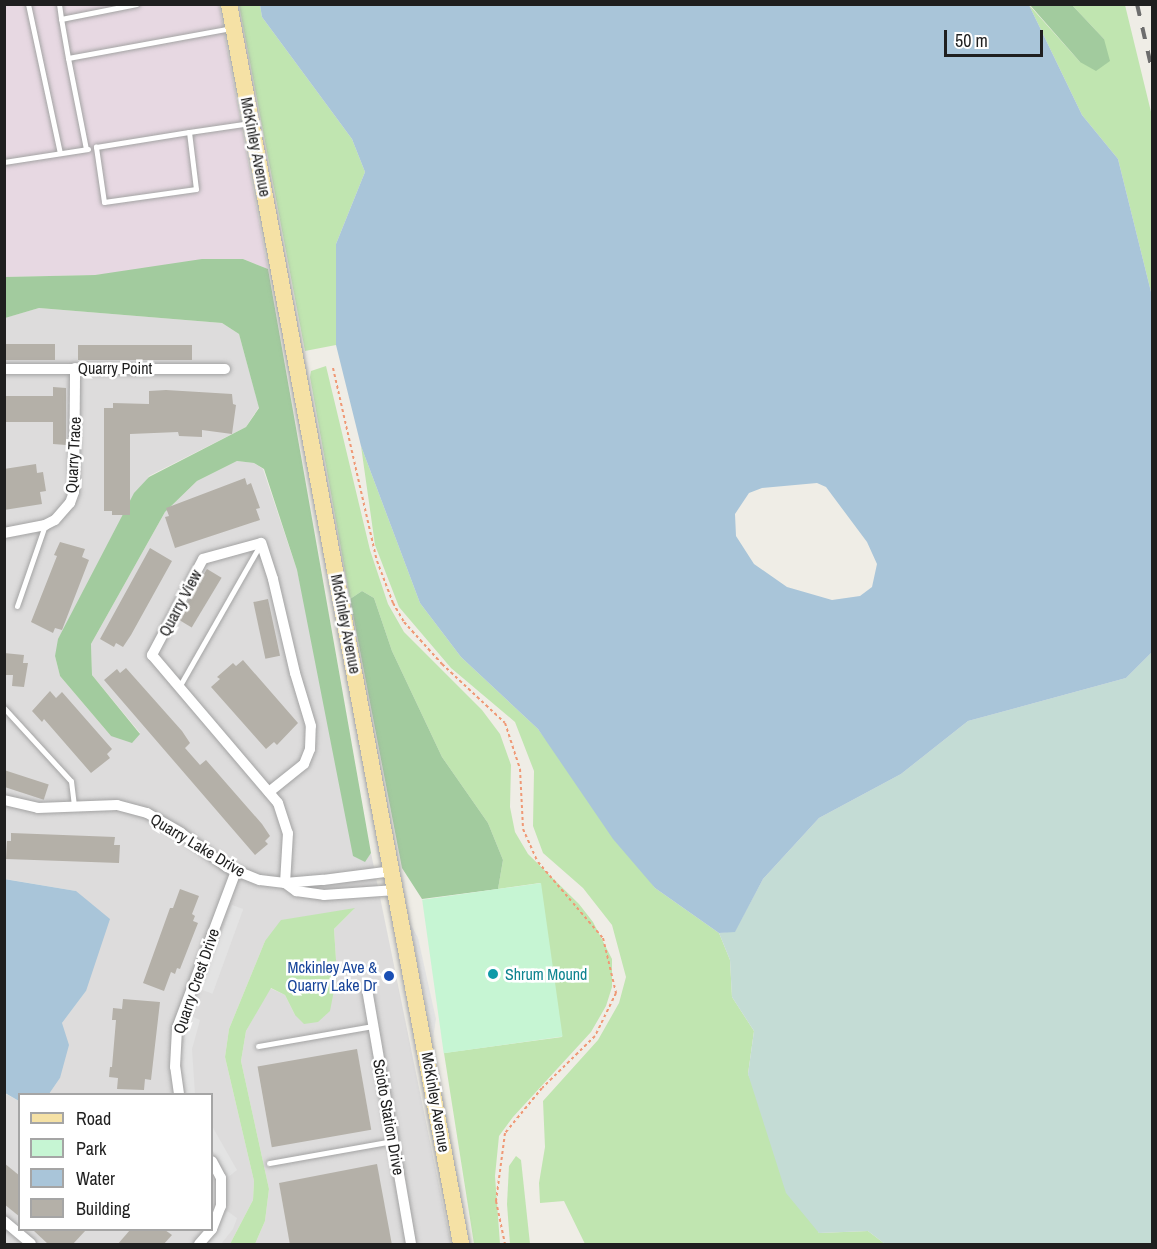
<!DOCTYPE html>
<style>
body{margin:0}
#map{position:relative;width:1157px;height:1249px;overflow:hidden;background:#efede6;font-family:"Archivo Narrow",sans-serif}
div>[style]{position:absolute}
[style*='--x']{left:calc(var(--x)*1px);top:calc(var(--y)*1px);width:calc(var(--w)*1px);rotate:calc(var(--a)*1deg)}
.residential>*{inset:0;background:#dddcdc}
.industrial>*{inset:0;background:#e7d8e2}
.grass>*{inset:0;background:#c0e5b0}
.forest>*{inset:0;background:#a2cb9e}
.wetland>*{inset:0;background:#c4dcd5}
.park>*{inset:0;background:#c6f5d3;transform-origin:0 0}
.parking>*{inset:0;background:#e3e3e3;transform-origin:0 0}
.water>*{inset:0;background:#a9c5d9}
.building>*{inset:0;background:#b4b0a8;transform-origin:0 0}
.path>*{height:2px;margin-top:-1px;transform-origin:0;background:repeating-linear-gradient(90deg,#ef9976 0 3px,transparent 0 6px)}
.roads{filter:drop-shadow(0 0 2px #a3a3a3) drop-shadow(0 0 2px #a3a3a3)}
.service>*{height:5px;margin:-2.5px;padding:0 2.5px;transform-origin:2.5px;border-radius:2.5px;background:#fff}
.minor>*{height:10px;margin:-5px;padding:0 5px;transform-origin:5px;border-radius:5px;background:#fff}
.primary>*{height:16px;margin:-8px;padding:0 8px;transform-origin:8px;border-radius:8px;background:#f5e1a5}
.rail>*{height:4px;margin-top:-2px;transform-origin:0;background:repeating-linear-gradient(90deg,#6d6d6d 0 12px,transparent 0 24px)}
.dots>*{width:16px;height:16px;translate:-50% -50%;box-sizing:border-box;border:3px solid #fff;border-radius:50%}
span{translate:-50% -50%;white-space:nowrap;text-align:center;line-height:1.15;-webkit-text-stroke:5px #fff;paint-order:stroke}
.street-label{font-size:16px;color:#1f1f1f}
.transit-label{font-size:16px;color:#164399}
.right{translate:-100% -50%;text-align:right}
.culture-label{font-size:16px;color:#0d838f}
.left{translate:0 -50%;text-align:left}
.frame{position:absolute;inset:0;border:6px solid #1f1f1f;pointer-events:none}
.legend{position:absolute;left:18px;top:1093px;width:195px;height:138px;box-sizing:border-box;background:#fff;border:2px solid #a5a5a5;margin:0;padding:8px 10px;list-style:none;font-size:18px;color:#1f1f1f}
.legend li{display:flex;align-items:center;gap:12px;height:30px}
.legend b{width:30px;border:2px solid #a5a5a5}
.scale{position:absolute;left:944px;top:30px;width:99px;height:27px;box-sizing:border-box;border:3px solid #1f1f1f;border-top:0;padding-left:8px;font-size:18px;line-height:21px;white-space:nowrap;color:#1f1f1f;-webkit-text-stroke:4px #fff;paint-order:stroke}
</style>
<div id="map">
<div class="residential">
<div style="clip-path:polygon(39px 308px,222px 323px,239px 334px,259px 407px,246px 427px,149px 476px,55px 656px,60px 676px,111px 736px,140px 733px,92px 675px,91px 644px,165px 512px,197px 481px,237px 461px,254px 463px,263px 469px,297px 570px,365px 861px,371px 853px,451px 1244px,255px 1244px,265px 1221px,269px 1189px,241px 1061px,246px 1031px,270px 988px,285px 995px,295px 1015px,337px 975px,334px 929px,354px 909px,265px 941px,229px 1029px,225px 1057px,254px 1181px,253px 1200px,230px 1244px,5px 1244px,4px 1093px,19px 1101px,20px 1230px,212px 1230px,212px 1094px,49px 1094px,60px 1078px,62px 1023px,86px 991px,76px 891px,5px 879px,4px 318px)"></div>
</div>
<div class="industrial">
<div style="clip-path:polygon(4px 5px,219px 5px,268px 269px,243px 259px,95px 275px,5px 277px)"></div>
</div>
<div class="grass">
<div style="clip-path:polygon(239px 5px,260px 5px,262px 17px,352px 139px,365px 172px,336px 244px,336px 345px,305px 351px)"></div>
<div style="clip-path:polygon(1029px 5px,1080px 62px,1104px 39px,1072px 5px,1125px 5px,1152px 116px,1152px 296px,1118px 159px,1082px 115px)"></div>
<div style="clip-path:polygon(326px 366px,370px 550px,388px 604px,404px 632px,482px 710px,500px 734px,511px 765px,510px 807px,515px 832px,528px 854px,579px 904px,593px 922px,612px 959px,612px 987px,606px 1006px,591px 1032px,513px 1117px,499px 1136px,495px 1176px,500px 1244px,474px 1244px,444px 1053px,562px 1037px,540px 883px,498px 889px,503px 860px,488px 823px,442px 757px,392px 651px,374px 598px,362px 591px,350px 599px,310px 377px,311px 371px)"></div>
<div style="clip-path:polygon(361px 446px,420px 603px,461px 657px,538px 729px,655px 888px,719px 933px,730px 960px,732px 997px,754px 1031px,748px 1074px,819px 1233px,868px 1231px,885px 1244px,585px 1244px,564px 1201px,540px 1203px,539px 1183px,545px 1147px,543px 1101px,598px 1040px,619px 1003px,626px 977px,612px 925px,583px 888px,543px 853px,533px 826px,534px 771px,515px 722px,451px 668px,399px 607px,375px 545px)"></div>
<div style="clip-path:polygon(355px 908px,334px 929px,337px 975px,330px 1011px,318px 1022px,304px 1024px,295px 1015px,285px 995px,271px 988px,246px 1031px,241px 1061px,269px 1189px,265px 1221px,255px 1244px,230px 1244px,253px 1200px,254px 1181px,225px 1057px,229px 1029px,265px 941px,281px 920px)"></div>
<div style="clip-path:polygon(516px 1156px,521px 1160px,530px 1244px,510px 1244px,507px 1204px,509px 1166px)"></div>
</div>
<div class="forest">
<div style="clip-path:polygon(1030px 5px,1072px 5px,1104px 39px,1110px 61px,1096px 71px,1080px 62px)"></div>
<div style="clip-path:polygon(202px 259px,243px 259px,268px 269px,371px 853px,365px 862px,353px 856px,297px 570px,264px 469px,254px 463px,237px 461px,197px 481px,165px 512px,91px 644px,92px 675px,140px 734px,132px 743px,111px 736px,60px 676px,55px 656px,58px 639px,134px 493px,149px 477px,246px 427px,259px 408px,239px 334px,222px 323px,39px 308px,5px 318px,4px 277px,95px 275px)"></div>
<div style="clip-path:polygon(362px 591px,374px 598px,392px 651px,442px 757px,488px 823px,503px 860px,498px 889px,422px 899px,402px 868px,350px 599px)"></div>
</div>
<div class="wetland">
<div style="clip-path:polygon(1152px 652px,1152px 1244px,885px 1244px,868px 1231px,819px 1233px,786px 1193px,748px 1074px,754px 1031px,732px 997px,730px 960px,719px 933px,735px 931px,763px 879px,819px 818px,901px 774px,968px 721px,1126px 678px)"></div>
</div>
<div class="park">
<div style="left:541px;top:883px;width:155px;height:120px;rotate:82deg"></div>
</div>
<div class="parking">
<div style="left:232px;top:905px;width:12px;height:90px;rotate:20deg"></div>
<div style="clip-path:polygon(410px 923px,418px 938px,436px 1019px,433px 1038px)"></div>
<div style="clip-path:polygon(189px 1015px,200px 1020px,192px 1049px,195px 1094px,186px 1094px,183px 1081px,181px 1055px)"></div>
<div style="clip-path:polygon(212px 1126px,237px 1170px,228px 1177px,212px 1149px)"></div>
<div style="clip-path:polygon(227px 1211px,237px 1218px,233px 1229px,221px 1244px,208px 1244px)"></div>
</div>
<div class="water">
<div style="clip-path:polygon(evenodd,260px 5px,1029px 5px,1082px 115px,1118px 159px,1152px 296px,1152px 652px,1126px 678px,968px 721px,901px 774px,819px 818px,763px 879px,735px 932px,719px 933px,655px 888px,613px 839px,538px 729px,461px 657px,420px 603px,361px 446px,336px 345px,336px 244px,365px 172px,352px 139px,262px 17px,260px 5px,817px 483px,826px 487px,867px 542px,877px 564px,872px 587px,860px 596px,832px 600px,787px 587px,754px 564px,736px 536px,735px 514px,749px 493px,762px 488px,817px 483px)"></div>
<div style="clip-path:polygon(4px 879px,76px 891px,110px 919px,86px 991px,62px 1023px,69px 1045px,60px 1078px,49px 1094px,20px 1094px,19px 1101px,5px 1093px)"></div>
</div>
<div class="building">
<div style="left:4px;top:344px;width:51px;height:16px"></div>
<div style="left:78px;top:345px;width:114px;height:15px"></div>
<div style="clip-path:polygon(53px 387px,66px 388px,66px 445px,53px 444px,53px 422px,4px 422px,4px 396px,53px 396px)"></div>
<div style="clip-path:polygon(166px 390px,232px 394px,233px 404px,236px 405px,232px 434px,202px 430px,202px 437px,179px 436px,178px 432px,130px 434px,130px 515px,112px 515px,112px 511px,104px 511px,104px 408px,113px 408px,113px 403px,149px 404px,149px 391px)"></div>
<div style="clip-path:polygon(36px 464px,37px 473px,43px 472px,46px 491px,40px 492px,42px 504px,4px 510px,4px 469px)"></div>
<div style="clip-path:polygon(245px 478px,247px 485px,251px 483px,260px 508px,256px 509px,260px 520px,175px 548px,165px 517px,169px 516px,166px 508px)"></div>
<div style="clip-path:polygon(60px 542px,85px 549px,82px 557px,89px 560px,62px 630px,55px 628px,53px 633px,31px 622px,57px 556px,54px 555px)"></div>
<div style="clip-path:polygon(150px 548px,172px 561px,131px 635px,123px 647px,116px 643px,114px 647px,100px 639px)"></div>
<div style="left:207px;top:569px;width:17px;height:58px;rotate:31deg"></div>
<div style="left:268px;top:599px;width:58px;height:15px;rotate:78deg"></div>
<div style="clip-path:polygon(4px 653px,24px 655px,23px 663px,28px 663px,24px 687px,12px 686px,13px 675px,4px 675px)"></div>
<div style="clip-path:polygon(243px 660px,298px 723px,277px 745px,274px 742px,266px 749px,211px 687px,220px 679px,217px 677px,233px 663px,236px 666px)"></div>
<div style="clip-path:polygon(126px 668px,182px 731px,190px 743px,185px 748px,200px 765px,206px 760px,262px 824px,270px 836px,265px 841px,268px 844px,255px 855px,104px 680px,117px 669px,120px 673px)"></div>
<div style="clip-path:polygon(50px 691px,56px 698px,62px 692px,112px 749px,107px 754px,110px 758px,91px 773px,44px 719px,42px 722px,32px 711px)"></div>
<div style="left:4px;top:770px;width:47px;height:16px;rotate:18deg"></div>
<div style="clip-path:polygon(11px 833px,115px 837px,114px 845px,120px 845px,119px 863px,6px 859px,7px 841px,11px 841px)"></div>
<div style="clip-path:polygon(180px 889px,199px 896px,192px 914px,195px 916px,193px 921px,198px 923px,180px 969px,177px 968px,175px 974px,171px 972px,164px 991px,143px 983px,170px 908px,173px 908px)"></div>
<div style="clip-path:polygon(123px 999px,160px 1002px,151px 1080px,145px 1079px,144px 1090px,117px 1089px,118px 1078px,109px 1077px,110px 1067px,112px 1067px,116px 1020px,112px 1020px,113px 1008px,122px 1009px)"></div>
<div style="left:357px;top:1049px;width:82px;height:101px;rotate:80deg"></div>
<div style="clip-path:polygon(4px 1163px,20px 1176px,20px 1217px,4px 1204px)"></div>
<div style="clip-path:polygon(377px 1164px,392px 1245px,290px 1245px,279px 1183px)"></div>
<div style="clip-path:polygon(33px 1230px,86px 1230px,72px 1245px,49px 1245px)"></div>
<div style="clip-path:polygon(130px 1230px,165px 1230px,172px 1235px,163px 1245px,117px 1245px)"></div>
</div>
<div class="path">
<div style="--x:333;--y:368;--w:198;--a:77.2"></div>
<div style="--x:377;--y:561;--w:45;--a:69.1"></div>
<div style="--x:393;--y:603;--w:22;--a:60"></div>
<div style="--x:404;--y:622;--w:57;--a:47.9"></div>
<div style="--x:442;--y:664;--w:86;--a:43.1"></div>
<div style="--x:505;--y:723;--w:48;--a:71.9"></div>
<div style="--x:520;--y:769;--w:60;--a:87.1"></div>
<div style="--x:523;--y:829;--w:36;--a:66"></div>
<div style="--x:538;--y:862;--w:100;--a:49.5"></div>
<div style="--x:603;--y:938;--w:57;--a:76.7"></div>
<div style="--x:616;--y:993;--w:48;--a:116"></div>
<div style="--x:595;--y:1036;--w:74;--a:135.5"></div>
<div style="--x:542;--y:1088;--w:58;--a:129.4"></div>
<div style="--x:505;--y:1133;--w:69;--a:97.5"></div>
<div style="--x:496;--y:1201;--w:44;--a:78.2"></div>
</div>
<div class="roads">
<div class="service">
<div style="--x:28;--y:4;--w:152;--a:77.9"></div>
<div style="--x:59;--y:4;--w:15;--a:82"></div>
<div style="--x:68;--y:58;--w:40;--a:-100"></div>
<div style="--x:61;--y:19;--w:77;--a:-11.2"></div>
<div style="--x:189;--y:132;--w:57;--a:83"></div>
<div style="--x:196;--y:189;--w:93;--a:172"></div>
<div style="--x:104;--y:202;--w:56;--a:-98.3"></div>
<div style="--x:96;--y:147;--w:94;--a:-9.2"></div>
<div style="--x:189;--y:132;--w:62;--a:-8.4"></div>
<div style="--x:86;--y:149;--w:93;--a:-101.2"></div>
<div style="--x:68;--y:58;--w:167;--a:-10.4"></div>
<div style="--x:4;--y:162;--w:85;--a:-8.8"></div>
<div style="--x:17;--y:606;--w:86;--a:-70.9"></div>
<div style="--x:179;--y:687;--w:163;--a:-60.3"></div>
<div style="--x:4;--y:708;--w:99;--a:47.5"></div>
<div style="--x:71;--y:781;--w:26;--a:83"></div>
<div style="--x:258;--y:1046;--w:117;--a:-9.9"></div>
<div style="--x:269;--y:1163;--w:126;--a:-10.1"></div>
</div>
<div class="minor">
<div style="--x:4;--y:369;--w:221;--a:0"></div>
<div style="--x:4;--y:533;--w:42;--a:-11"></div>
<div style="--x:45;--y:525;--w:11;--a:-27"></div>
<div style="--x:55;--y:520;--w:23;--a:-49"></div>
<div style="--x:70;--y:503;--w:12;--a:-70"></div>
<div style="--x:74;--y:492;--w:124;--a:-89.5"></div>
<div style="--x:269;--y:792;--w:45;--a:-38.7"></div>
<div style="--x:304;--y:764;--w:16;--a:-68"></div>
<div style="--x:310;--y:749;--w:23;--a:-88"></div>
<div style="--x:311;--y:726;--w:55;--a:-106.8"></div>
<div style="--x:295;--y:673;--w:97;--a:-103.2"></div>
<div style="--x:273;--y:579;--w:38;--a:-108"></div>
<div style="--x:261;--y:543;--w:60;--a:164.6"></div>
<div style="--x:203;--y:559;--w:109;--a:118"></div>
<div style="--x:152;--y:655;--w:194;--a:49.6"></div>
<div style="--x:278;--y:803;--w:32;--a:72"></div>
<div style="--x:288;--y:833;--w:50;--a:93.4"></div>
<div style="--x:4;--y:800;--w:35;--a:13"></div>
<div style="--x:38;--y:808;--w:79;--a:-2.2"></div>
<div style="--x:117;--y:805;--w:31;--a:15"></div>
<div style="--x:147;--y:813;--w:39;--a:30"></div>
<div style="--x:181;--y:833;--w:57;--a:36.5"></div>
<div style="--x:227;--y:867;--w:35;--a:22"></div>
<div style="--x:260;--y:880;--w:25;--a:7"></div>
<div style="--x:285;--y:883;--w:38;--a:-5"></div>
<div style="--x:323;--y:880;--w:70;--a:-7.4"></div>
<div style="--x:285;--y:883;--w:14;--a:36"></div>
<div style="--x:296;--y:891;--w:28;--a:8"></div>
<div style="--x:324;--y:895;--w:72;--a:-4"></div>
<div style="--x:367;--y:989;--w:259;--a:80.2"></div>
<div style="--x:179;--y:1094;--w:27;--a:-98"></div>
<div style="--x:175;--y:1067;--w:39;--a:-87"></div>
<div style="--x:177;--y:1028;--w:168;--a:-69.4"></div>
<div style="--x:4;--y:1221;--w:35;--a:40"></div>
<div style="--x:199;--y:1244;--w:20;--a:-49"></div>
<div style="--x:212;--y:1229;--w:25;--a:-69"></div>
<div style="--x:221;--y:1206;--w:28;--a:-90"></div>
<div style="--x:221;--y:1178;--w:19;--a:-118"></div>
</div>
<div class="primary">
<div style="--x:229;--y:4;--w:1262;--a:79.4"></div>
</div>
</div>
<div class="rail">
<div style="--x:1137;--y:4;--w:68;--a:77.2"></div>
</div>
<div class="dots">
<div style="left:493px;top:974px;background:#0f9aa8"></div>
<div style="left:389px;top:976px;background:#1a4fb4"></div>
</div>
<div class="street-label">
<span style="left:256px;top:147px;rotate:79deg">McKinley Avenue</span>
<span style="left:115px;top:368px">Quarry Point</span>
<span style="left:73px;top:455px;rotate:-87deg">Quarry Trace</span>
<span style="left:180px;top:603px;rotate:-62deg">Quarry View</span>
<span style="left:346px;top:624px;rotate:79deg">McKinley Avenue</span>
<span style="left:198px;top:845px;rotate:31deg">Quarry Lake Drive</span>
<span style="left:196px;top:981px;rotate:-71deg">Quarry Crest Drive</span>
<span style="left:436px;top:1102px;rotate:80deg">McKinley Avenue</span>
<span style="left:389px;top:1117px;rotate:80deg">Scioto Station Drive</span>
</div>
<div class="transit-label">
<span class="right" style="left:377px;top:976px">Mckinley Ave &amp;<br>Quarry Lake Dr</span>
</div>
<div class="culture-label">
<span class="left" style="left:505px;top:974px">Shrum Mound</span>
</div>
<div class="frame"></div>
<ul class="legend">
<li><b style="height:8px;background:#f5e1a5"></b>Road</li>
<li><b style="height:16px;background:#c6f5d3"></b>Park</li>
<li><b style="height:16px;background:#a9c5d9"></b>Water</li>
<li><b style="height:16px;background:#b4b0a8"></b>Building</li>
</ul>
<div class="scale">50 m</div>
</div>
